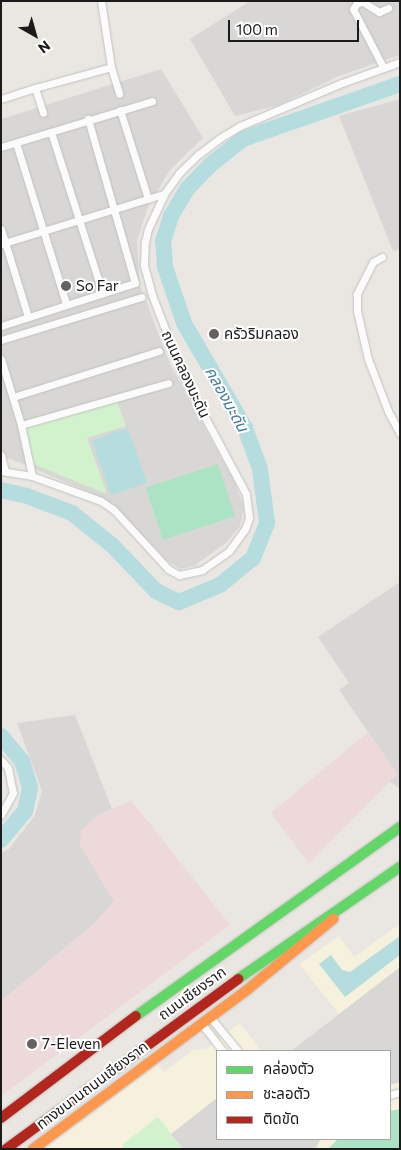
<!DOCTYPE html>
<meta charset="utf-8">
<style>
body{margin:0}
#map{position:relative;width:401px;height:1150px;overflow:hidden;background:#eae7e3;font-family:Commissioner,"Noto Sans Thai",sans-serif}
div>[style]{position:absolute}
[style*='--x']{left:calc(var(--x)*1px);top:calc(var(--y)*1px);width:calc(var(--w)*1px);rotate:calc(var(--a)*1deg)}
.residential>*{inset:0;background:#d9d7d5}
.commercial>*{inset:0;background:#edd9d9}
.education>*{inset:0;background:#f6f1dc}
.park>*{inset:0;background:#d1f2cc}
.pitch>*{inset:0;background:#ace3c4;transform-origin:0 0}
.parking>*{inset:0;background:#d8d7d5;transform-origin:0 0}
.water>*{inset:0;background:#b5dcdf;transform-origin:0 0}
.river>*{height:16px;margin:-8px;padding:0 8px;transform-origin:8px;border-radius:8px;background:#b5dcdf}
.roads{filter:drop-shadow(0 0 1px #c2c1bf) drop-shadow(0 0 1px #c2c1bf)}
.street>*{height:7px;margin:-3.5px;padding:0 3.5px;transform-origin:3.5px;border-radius:3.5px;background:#fcfbfb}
.fast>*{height:10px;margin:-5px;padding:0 5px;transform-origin:5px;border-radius:5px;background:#63d668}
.slow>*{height:10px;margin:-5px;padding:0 5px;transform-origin:5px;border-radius:5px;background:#ff974d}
.jam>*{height:10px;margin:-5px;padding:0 5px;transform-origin:5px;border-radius:5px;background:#b3261e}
.dots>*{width:14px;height:14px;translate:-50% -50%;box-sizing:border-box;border:2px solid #fff;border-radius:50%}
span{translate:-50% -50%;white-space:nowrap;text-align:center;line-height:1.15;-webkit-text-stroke:4px #fff;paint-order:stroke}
.poi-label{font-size:15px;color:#1b1b1b}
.left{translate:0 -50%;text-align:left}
.street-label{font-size:15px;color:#1b1b1b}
.water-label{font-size:16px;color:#407a9c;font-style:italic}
.frame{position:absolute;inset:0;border:2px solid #1b1b1b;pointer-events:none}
.legend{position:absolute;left:216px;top:1050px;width:175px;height:90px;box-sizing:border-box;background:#fff;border:1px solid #a4a4a4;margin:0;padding:6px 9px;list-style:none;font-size:15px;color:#1b1b1b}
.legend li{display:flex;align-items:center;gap:10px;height:25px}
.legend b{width:25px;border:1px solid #a4a4a4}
.north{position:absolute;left:10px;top:10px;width:50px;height:50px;-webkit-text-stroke:4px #fff;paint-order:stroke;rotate:142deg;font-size:14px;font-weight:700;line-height:20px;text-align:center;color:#1b1b1b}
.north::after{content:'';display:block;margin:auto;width:18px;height:22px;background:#1b1b1b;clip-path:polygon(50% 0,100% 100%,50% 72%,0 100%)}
.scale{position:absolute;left:228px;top:20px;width:131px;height:22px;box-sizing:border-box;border:2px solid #1b1b1b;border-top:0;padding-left:6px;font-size:15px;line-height:18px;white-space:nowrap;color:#1b1b1b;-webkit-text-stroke:4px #fff;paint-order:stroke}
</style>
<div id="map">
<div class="residential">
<div style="clip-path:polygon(250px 1px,400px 1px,400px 55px,339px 76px,279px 105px,235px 116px,190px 39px)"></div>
<div style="clip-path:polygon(161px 69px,203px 138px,170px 170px,148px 207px,137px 241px,140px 285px,170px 364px,235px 483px,244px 508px,240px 526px,226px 543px,194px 566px,180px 569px,166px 560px,113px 504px,96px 495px,1px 455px,1px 119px)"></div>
<div style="clip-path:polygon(400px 99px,400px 250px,393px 251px,339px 116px)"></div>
<div style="clip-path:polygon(400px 582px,400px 789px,389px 781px,397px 774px,339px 690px,349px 683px,318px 637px)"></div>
<div style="clip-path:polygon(75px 715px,112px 809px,92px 819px,80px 845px,114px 901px,95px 923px,1px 1001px,1px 853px,9px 849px,35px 815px,42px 791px,17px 723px)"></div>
</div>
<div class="commercial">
<div style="clip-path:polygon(368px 732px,397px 774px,309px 863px,271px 813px)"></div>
<div style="clip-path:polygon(131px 800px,230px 925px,1px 1096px,1px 1001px,95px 923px,114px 901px,80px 845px,81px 830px,92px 819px)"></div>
</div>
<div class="education">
<div style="clip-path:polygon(400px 924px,400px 1149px,45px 1149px,158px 1065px,164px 1072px,193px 1050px,208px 1048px,240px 1023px,261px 1051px,217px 1051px,217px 1139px,390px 1139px,390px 1051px,291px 1051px,339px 1014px,299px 964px,339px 936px,354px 957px)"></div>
</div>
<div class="park">
<div style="clip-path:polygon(116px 399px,126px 426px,87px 438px,107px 494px,33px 464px,25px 425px)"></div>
<div style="clip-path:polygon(158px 1117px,183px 1149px,125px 1149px,122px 1145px)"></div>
</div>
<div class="pitch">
<div style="left:218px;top:464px;width:55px;height:76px;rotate:72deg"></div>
<div style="clip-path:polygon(400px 1109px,400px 1149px,328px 1149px,338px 1139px,390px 1139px,390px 1111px)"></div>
</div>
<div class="parking">
<div style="left:137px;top:204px;width:14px;height:142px;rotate:73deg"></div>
<div style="left:130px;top:279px;width:15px;height:135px;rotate:74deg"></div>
<div style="left:155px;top:358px;width:14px;height:144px;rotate:73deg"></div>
<div style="clip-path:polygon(400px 967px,400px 1082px,390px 1085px,390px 1051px,291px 1051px)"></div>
<div style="clip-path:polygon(217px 1098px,217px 1139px,321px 1139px,315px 1149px,183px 1149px,171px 1134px)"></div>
</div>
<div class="water">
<div style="left:128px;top:428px;width:58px;height:38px;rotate:71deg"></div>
<div style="clip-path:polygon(400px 936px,400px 955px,345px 997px,319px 964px,331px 955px,342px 970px,350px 972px)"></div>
</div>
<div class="river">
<div style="--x:1;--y:490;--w:27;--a:13"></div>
<div style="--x:27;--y:496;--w:48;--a:20.7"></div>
<div style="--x:72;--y:513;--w:51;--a:38.7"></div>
<div style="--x:112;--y:545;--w:64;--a:46.3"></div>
<div style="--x:156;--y:591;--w:25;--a:26"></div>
<div style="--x:179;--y:602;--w:44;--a:-22.5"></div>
<div style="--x:220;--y:585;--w:43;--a:-39.3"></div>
<div style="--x:253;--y:558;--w:38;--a:-68"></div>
<div style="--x:267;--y:523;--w:54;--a:-97.4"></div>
<div style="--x:260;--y:469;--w:44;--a:-110.1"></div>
<div style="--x:245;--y:428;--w:121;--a:-120.2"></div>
<div style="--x:184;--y:323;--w:59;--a:-108.7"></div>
<div style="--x:165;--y:267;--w:26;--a:-94"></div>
<div style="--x:163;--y:241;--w:26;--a:-72"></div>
<div style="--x:171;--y:216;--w:33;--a:-59"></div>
<div style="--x:188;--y:188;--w:32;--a:-46"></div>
<div style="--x:210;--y:165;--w:42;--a:-38.2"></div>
<div style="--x:243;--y:139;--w:166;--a:-19.3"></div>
<div style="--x:1;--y:736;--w:33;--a:50"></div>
<div style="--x:22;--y:761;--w:28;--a:73"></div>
<div style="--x:30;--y:788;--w:24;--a:102"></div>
<div style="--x:25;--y:811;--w:38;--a:130"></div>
</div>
<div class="roads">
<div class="street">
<div style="--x:111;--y:67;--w:28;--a:73"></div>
<div style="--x:383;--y:67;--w:65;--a:-117.3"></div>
<div style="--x:353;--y:9;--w:7;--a:-56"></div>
<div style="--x:357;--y:3;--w:6;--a:-9"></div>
<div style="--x:363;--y:2;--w:19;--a:32"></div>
<div style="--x:379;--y:12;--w:10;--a:-24"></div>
<div style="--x:35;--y:88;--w:79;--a:-15.4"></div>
<div style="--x:111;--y:67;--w:67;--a:-98.6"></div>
<div style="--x:1;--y:99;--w:36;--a:-18"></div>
<div style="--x:35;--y:88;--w:26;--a:72"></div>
<div style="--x:120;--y:110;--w:93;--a:72.5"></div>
<div style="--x:51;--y:132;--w:168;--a:72.3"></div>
<div style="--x:16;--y:143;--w:169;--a:72.7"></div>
<div style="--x:1;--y:147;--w:158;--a:-16.9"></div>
<div style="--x:1;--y:229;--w:92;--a:72.9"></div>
<div style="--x:1;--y:244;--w:170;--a:-17.1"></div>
<div style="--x:382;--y:257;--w:10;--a:151"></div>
<div style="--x:373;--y:262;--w:36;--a:117"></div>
<div style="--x:357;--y:294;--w:17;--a:90"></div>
<div style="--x:357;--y:311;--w:49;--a:77.1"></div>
<div style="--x:368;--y:359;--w:56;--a:69"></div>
<div style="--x:388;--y:411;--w:26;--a:62"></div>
<div style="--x:1;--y:326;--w:141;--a:-17.8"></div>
<div style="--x:135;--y:283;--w:171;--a:-106"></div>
<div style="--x:1;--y:340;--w:147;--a:-17"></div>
<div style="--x:1;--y:359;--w:69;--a:73.1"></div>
<div style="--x:21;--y:425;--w:52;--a:77.8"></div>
<div style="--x:13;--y:397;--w:153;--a:-17.5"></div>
<div style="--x:21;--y:425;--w:153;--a:-15.9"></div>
<div style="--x:1;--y:455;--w:16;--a:76"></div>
<div style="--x:1;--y:471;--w:31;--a:9"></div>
<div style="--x:32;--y:476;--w:73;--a:19.9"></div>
<div style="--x:101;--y:501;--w:16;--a:35"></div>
<div style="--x:114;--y:510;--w:80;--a:47.5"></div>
<div style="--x:168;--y:569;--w:13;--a:29"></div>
<div style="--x:179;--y:575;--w:24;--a:-12"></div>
<div style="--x:202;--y:570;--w:33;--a:-35"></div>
<div style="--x:229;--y:551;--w:27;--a:-54"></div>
<div style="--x:245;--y:529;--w:12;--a:-70"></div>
<div style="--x:249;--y:518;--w:24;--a:-97"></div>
<div style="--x:246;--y:494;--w:132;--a:-118.1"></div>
<div style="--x:184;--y:378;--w:89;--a:-111.1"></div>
<div style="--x:152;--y:295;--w:31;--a:-105"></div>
<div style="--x:144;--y:265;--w:23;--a:-88"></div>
<div style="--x:145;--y:242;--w:13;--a:-77"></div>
<div style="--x:148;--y:229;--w:38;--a:-65"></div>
<div style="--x:164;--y:194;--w:26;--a:-54"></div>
<div style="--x:179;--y:173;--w:28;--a:-44"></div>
<div style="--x:199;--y:154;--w:26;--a:-37"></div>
<div style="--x:220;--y:138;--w:23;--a:-31"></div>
<div style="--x:240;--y:126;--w:111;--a:-22.9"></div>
<div style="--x:342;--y:83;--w:62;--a:-19.9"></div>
<div style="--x:1;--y:760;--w:11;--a:49"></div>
<div style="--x:8;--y:768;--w:25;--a:79"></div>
<div style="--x:13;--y:793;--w:25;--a:119"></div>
<div style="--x:210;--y:1017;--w:44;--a:50.5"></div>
<div style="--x:201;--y:1023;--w:36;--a:52"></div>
<div style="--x:390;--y:1095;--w:10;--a:-17"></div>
</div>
<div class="fast">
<div style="--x:238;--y:979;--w:197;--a:-34.7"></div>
<div style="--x:136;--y:1016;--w:325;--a:-35.6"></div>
</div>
<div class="slow">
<div style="--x:33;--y:1149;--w:267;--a:-36.6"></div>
<div style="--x:247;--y:990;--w:112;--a:-39.5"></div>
</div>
<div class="jam">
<div style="--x:1;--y:1118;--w:169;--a:-37.1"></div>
<div style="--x:6;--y:1149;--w:288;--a:-36.2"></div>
</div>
</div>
<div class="dots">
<div style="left:66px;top:286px;background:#636261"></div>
<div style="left:214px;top:334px;background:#636261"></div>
<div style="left:32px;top:1044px;background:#636261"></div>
</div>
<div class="poi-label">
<span class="left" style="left:76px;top:286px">So Far</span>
<span class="left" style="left:224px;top:334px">ครัวริมคลอง</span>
<span class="left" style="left:42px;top:1044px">7-Eleven</span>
</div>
<div class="street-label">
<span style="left:186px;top:374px;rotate:65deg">ถนนคลองมะดัน</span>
<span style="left:192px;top:993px;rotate:-36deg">ถนนเชียงราก</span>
<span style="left:92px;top:1085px;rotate:-37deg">ทางขนานถนนเชียงราก</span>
</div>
<div class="water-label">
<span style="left:227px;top:399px;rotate:61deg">คลองมะดัน</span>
</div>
<div class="frame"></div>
<ul class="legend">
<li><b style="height:6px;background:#63d668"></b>คล่องตัว</li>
<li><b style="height:6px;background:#ff974d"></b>ชะลอตัว</li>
<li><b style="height:6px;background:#b3261e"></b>ติดขัด</li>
</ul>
<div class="north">N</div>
<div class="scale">100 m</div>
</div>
